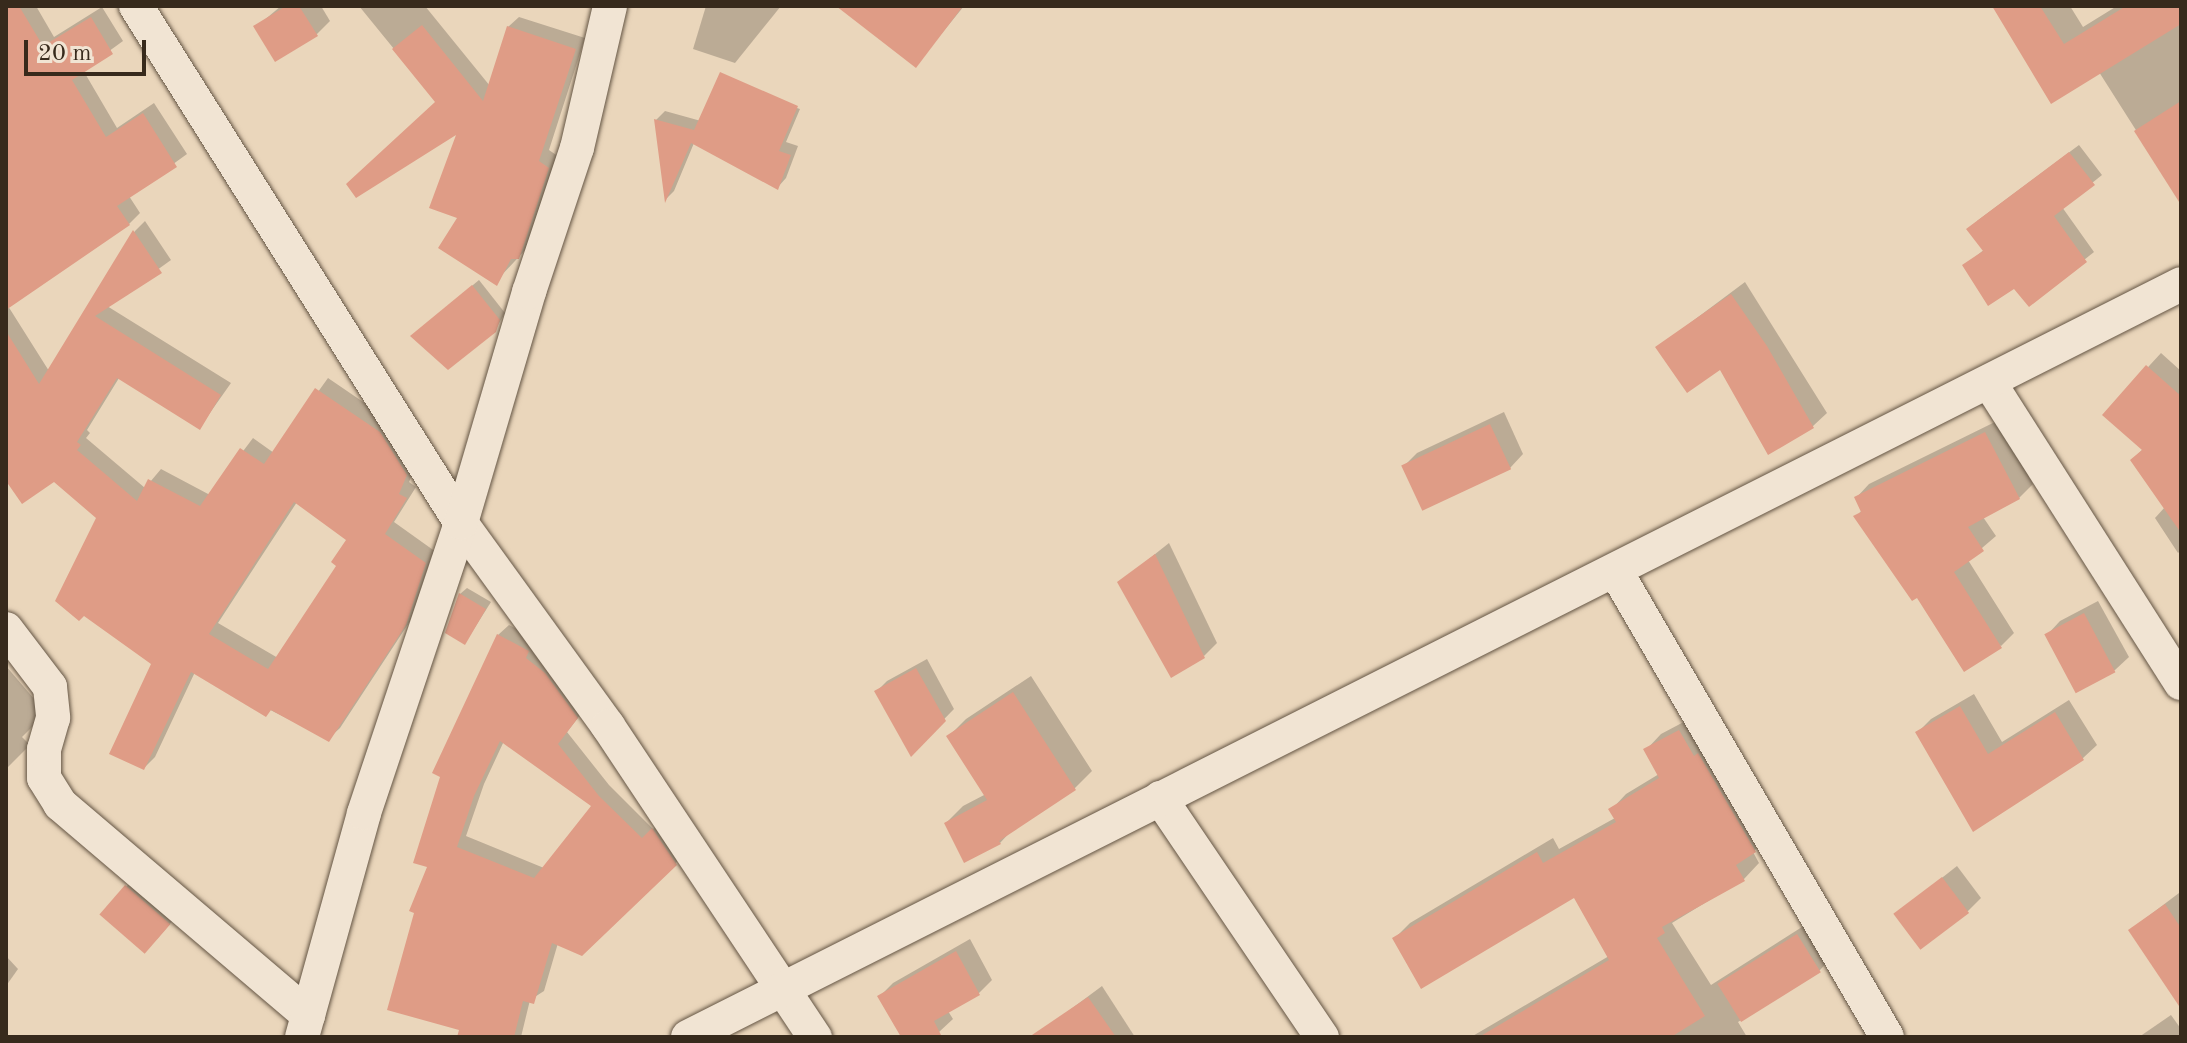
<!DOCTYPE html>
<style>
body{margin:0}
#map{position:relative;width:2187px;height:1043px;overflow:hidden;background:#ead6bb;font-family:"Old Standard TT",serif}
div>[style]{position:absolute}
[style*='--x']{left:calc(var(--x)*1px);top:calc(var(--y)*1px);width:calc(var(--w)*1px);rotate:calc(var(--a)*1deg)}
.shadow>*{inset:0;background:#0003}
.building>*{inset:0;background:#df9c86;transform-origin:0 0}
.roads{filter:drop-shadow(0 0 2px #645544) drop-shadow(0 0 2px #645544)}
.minor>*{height:34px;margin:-17px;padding:0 17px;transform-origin:17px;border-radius:17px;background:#f1e4d3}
span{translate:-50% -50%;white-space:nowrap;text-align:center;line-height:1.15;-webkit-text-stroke:7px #f1e4d3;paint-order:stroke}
.frame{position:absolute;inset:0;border:8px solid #372a1c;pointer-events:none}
.scale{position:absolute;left:24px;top:40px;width:122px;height:36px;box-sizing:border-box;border:4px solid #372a1c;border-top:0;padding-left:10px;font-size:24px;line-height:28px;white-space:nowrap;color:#372a1c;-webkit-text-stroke:6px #f1e4d3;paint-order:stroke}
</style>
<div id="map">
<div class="shadow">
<div style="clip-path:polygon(evenodd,6px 6px,36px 6px,54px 37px,102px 7px,123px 41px,83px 70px,117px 128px,154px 103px,187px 154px,129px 196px,140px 213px,129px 224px,8px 306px,49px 371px,135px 231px,145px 221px,171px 260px,107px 306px,231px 383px,200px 427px,119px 378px,87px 430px,90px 433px,86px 438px,145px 488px,161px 469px,210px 495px,253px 438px,274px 453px,328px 378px,391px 421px,417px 463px,409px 482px,416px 487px,394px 522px,436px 552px,416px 612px,340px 728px,328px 739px,195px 672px,155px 757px,144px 768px,154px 663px,99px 517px,54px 479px,6px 477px,6px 6px,297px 502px,349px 540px,339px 565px,278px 658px,218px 623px,297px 502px)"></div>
<div style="clip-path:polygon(281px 6px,321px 6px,330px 21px,317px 34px,256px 27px)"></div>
<div style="clip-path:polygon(359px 6px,425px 6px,490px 86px,508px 27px,519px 17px,585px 38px,549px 150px,559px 157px,529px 246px,499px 278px,460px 217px,460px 130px)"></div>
<div style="clip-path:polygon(706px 6px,781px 6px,735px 63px,693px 49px)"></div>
<div style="clip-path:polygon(839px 6px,964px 6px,916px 65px)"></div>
<div style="clip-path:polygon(1994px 6px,2070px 6px,2083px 27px,2117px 6px,2181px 6px,2181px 201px,2099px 72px)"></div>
<div style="clip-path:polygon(722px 84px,800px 109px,786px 142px,798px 146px,786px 178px,778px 187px,694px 143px,674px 191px,667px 198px,656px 120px,665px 111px,701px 121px)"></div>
<div style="clip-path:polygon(2079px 145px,2102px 175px,2062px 207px,2094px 252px,2029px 304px,2015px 286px,1965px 265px,1985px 249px,1977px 221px)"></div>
<div style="clip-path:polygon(479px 280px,505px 313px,495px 330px,419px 330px)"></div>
<div style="clip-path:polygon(1745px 282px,1827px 413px,1813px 426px,1769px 452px,1720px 367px,1658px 347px)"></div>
<div style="clip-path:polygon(2161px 353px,2181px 371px,2181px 550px,2178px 553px,2155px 518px,2165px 507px,2132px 460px,2143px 449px,2105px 414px)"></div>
<div style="clip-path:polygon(1504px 412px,1523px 454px,1510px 468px,1403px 467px,1417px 453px)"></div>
<div style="clip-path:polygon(1999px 420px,2033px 484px,2019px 498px,1983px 517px,1996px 536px,1968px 560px,2014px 633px,2001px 646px,1918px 595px,1856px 517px,1862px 510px,1856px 498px,1869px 484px)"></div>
<div style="clip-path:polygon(1169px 543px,1217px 643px,1204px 656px,1120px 582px)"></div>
<div style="clip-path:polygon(467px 588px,491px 602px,465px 643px,460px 594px)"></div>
<div style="clip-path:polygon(2098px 601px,2129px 657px,2115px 670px,2078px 691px,2047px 635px,2060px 621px)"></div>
<div style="clip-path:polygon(evenodd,509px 625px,538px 640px,587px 706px,567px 732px,609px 785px,653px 829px,663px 819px,686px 853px,582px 954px,558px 943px,544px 991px,530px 1000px,521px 1037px,467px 1037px,429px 866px,498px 635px,509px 625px,504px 741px,594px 806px,544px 868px,466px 836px,484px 784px,504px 741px)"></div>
<div style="clip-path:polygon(927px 659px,954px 709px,911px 753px,877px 691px,887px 681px)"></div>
<div style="clip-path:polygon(6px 666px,41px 707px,37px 722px,22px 737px,30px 745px,6px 769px)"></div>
<div style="clip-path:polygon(1031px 676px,1092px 771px,1075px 788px,1013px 829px,1000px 843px,946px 823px,963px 806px,986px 794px,949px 736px,966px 719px)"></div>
<div style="clip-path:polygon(1974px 694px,2002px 742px,2069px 700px,2097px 745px,2083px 758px,1974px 830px,1918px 732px,1931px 719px)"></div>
<div style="clip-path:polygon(1695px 716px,1770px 835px,1753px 852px,1759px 863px,1744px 879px,1672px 923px,1711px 985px,1813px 920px,1835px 954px,1820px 970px,1738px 1022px,1747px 1037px,1471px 1037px,1609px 956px,1575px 895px,1394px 939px,1410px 923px,1553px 838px,1559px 849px,1615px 818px,1611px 810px,1626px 794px,1659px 774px,1646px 750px,1661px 734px)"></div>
<div style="clip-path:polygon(1957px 866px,1981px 898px,1968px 911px,1896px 914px)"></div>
<div style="clip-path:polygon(139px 873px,182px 910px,157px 939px,126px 887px)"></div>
<div style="clip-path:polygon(2179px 893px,2181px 895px,2181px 1005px,2130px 930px)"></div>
<div style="clip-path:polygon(970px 939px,992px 980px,979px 993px,948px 1011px,953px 1019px,939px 1032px,930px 1037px,903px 1037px,880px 996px,893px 983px)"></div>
<div style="clip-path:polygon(6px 956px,18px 969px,6px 986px)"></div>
<div style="clip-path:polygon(1102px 986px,1135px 1037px,1060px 1037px,1051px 1024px)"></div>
<div style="clip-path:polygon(2171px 1015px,2181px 1029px,2181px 1037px,2139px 1037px)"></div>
</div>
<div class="building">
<div style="clip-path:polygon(6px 6px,19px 6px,43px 46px,91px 17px,113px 54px,72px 80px,106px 137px,143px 113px,177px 167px,117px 206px,130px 225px,6px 310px)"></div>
<div style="clip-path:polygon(286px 6px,299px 6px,318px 36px,275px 62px,253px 26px)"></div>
<div style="clip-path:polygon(836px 6px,963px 6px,916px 68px)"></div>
<div style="clip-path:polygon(1992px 6px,2040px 6px,2064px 44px,2126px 6px,2181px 6px,2181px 24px,2051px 104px)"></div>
<div style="clip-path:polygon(422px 25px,483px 101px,507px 26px,576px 49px,539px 161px,549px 168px,530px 226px,519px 259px,511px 259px,497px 286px,438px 248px,457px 218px,429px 208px,456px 135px,356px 198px,346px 184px,435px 102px,392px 49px)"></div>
<div style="clip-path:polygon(720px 72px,798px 106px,779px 151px,791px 155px,778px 190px,691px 143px,665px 203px,654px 119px,694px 130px)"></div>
<div style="clip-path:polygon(2181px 101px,2181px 205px,2134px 131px)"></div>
<div style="clip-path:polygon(2069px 152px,2095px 185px,2054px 216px,2087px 262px,2029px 307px,2014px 289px,1988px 306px,1962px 265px,1983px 251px,1966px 229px)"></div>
<div style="clip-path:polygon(evenodd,133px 230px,162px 273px,95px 316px,221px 395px,200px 430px,117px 378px,77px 442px,81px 445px,77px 450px,137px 501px,148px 479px,200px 506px,240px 448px,264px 464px,315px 388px,380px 432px,407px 475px,399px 494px,407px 498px,385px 534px,426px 563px,406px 625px,329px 742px,271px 710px,266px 717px,191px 672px,144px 770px,109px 754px,151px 664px,84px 616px,79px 621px,55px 601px,96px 518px,54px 482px,22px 504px,6px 481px,6px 331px,39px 384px,133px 230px,294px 502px,346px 540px,331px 562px,336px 566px,268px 669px,209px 634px,294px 502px)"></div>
<div style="clip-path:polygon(472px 285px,500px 320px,496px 332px,448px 370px,410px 336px)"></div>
<div style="clip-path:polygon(1731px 294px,1767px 346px,1814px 428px,1768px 455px,1720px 370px,1687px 393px,1655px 347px)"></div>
<div style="clip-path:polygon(2146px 365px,2181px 396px,2181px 533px,2130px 460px,2142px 450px,2102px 415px)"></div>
<div style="left:1490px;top:424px;width:50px;height:98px;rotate:65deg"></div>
<div style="clip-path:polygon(1985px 432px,2020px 499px,1968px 527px,1984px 551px,1954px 572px,2002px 648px,1964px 672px,1917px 598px,1912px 601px,1853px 516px,1861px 512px,1854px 497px)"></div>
<div style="clip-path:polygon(1155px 554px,1205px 658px,1171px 678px,1117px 582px)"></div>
<div style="clip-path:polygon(459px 593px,486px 609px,465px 645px,445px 633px)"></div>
<div style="left:2084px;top:613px;width:67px;height:45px;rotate:62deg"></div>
<div style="clip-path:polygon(evenodd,497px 634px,529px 651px,526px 658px,545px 673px,578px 718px,558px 744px,599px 796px,642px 838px,652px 828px,677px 865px,582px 956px,552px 943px,534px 1004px,523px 1001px,514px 1037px,457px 1037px,459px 1030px,387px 1010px,414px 913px,409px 911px,427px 867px,413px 863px,440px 777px,432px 773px,497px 634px,500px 741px,591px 806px,534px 878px,457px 847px,474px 796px,500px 741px)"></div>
<div style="clip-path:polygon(916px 668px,946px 721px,911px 757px,874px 691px)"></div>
<div style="clip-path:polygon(1013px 692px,1076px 790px,999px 841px,1001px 844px,964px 863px,944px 823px,987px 800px,946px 736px)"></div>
<div style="clip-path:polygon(1960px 706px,1988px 754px,2055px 712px,2084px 760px,1973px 832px,1915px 732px)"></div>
<div style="clip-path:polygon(1679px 730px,1694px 756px,1698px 753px,1756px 852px,1736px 865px,1745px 881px,1662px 927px,1665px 933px,1657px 938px,1705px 1016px,1671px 1037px,1479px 1037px,1609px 960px,1574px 898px,1421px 989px,1392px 938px,1537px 852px,1543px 863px,1616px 822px,1608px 809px,1659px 778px,1643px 749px)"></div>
<div style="left:1942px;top:877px;width:45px;height:61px;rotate:53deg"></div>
<div style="left:125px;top:885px;width:60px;height:39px;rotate:41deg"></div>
<div style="clip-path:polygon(2165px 904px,2181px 928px,2181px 1009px,2128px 930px)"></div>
<div style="left:1797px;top:934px;width:45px;height:94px;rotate:58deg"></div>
<div style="clip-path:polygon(956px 951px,980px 995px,934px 1021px,942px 1037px,901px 1037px,877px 996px)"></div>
<div style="clip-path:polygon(1088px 997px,1116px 1037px,1029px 1037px)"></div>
</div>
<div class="roads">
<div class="minor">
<div style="--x:136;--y:6;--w:611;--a:57.85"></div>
<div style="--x:461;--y:523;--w:251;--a:54.1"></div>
<div style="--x:608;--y:726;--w:374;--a:56.4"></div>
<div style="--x:1989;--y:382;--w:357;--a:57.5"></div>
<div style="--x:1615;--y:570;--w:540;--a:59.78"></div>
<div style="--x:6;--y:629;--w:73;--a:52.8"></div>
<div style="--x:50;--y:687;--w:31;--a:84"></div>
<div style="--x:53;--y:718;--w:32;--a:106"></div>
<div style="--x:44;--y:749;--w:29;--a:90"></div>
<div style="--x:44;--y:778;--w:31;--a:58"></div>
<div style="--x:60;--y:804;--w:326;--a:40.4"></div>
<div style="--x:1160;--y:798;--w:289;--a:55.9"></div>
<div style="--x:302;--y:1037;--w:232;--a:-74.5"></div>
<div style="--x:364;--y:813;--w:306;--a:-71.5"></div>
<div style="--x:461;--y:523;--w:241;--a:-73.6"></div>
<div style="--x:529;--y:292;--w:152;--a:-71.6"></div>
<div style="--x:577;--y:148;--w:146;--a:-76.9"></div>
<div style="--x:688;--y:1037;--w:1672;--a:-26.76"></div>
</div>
</div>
<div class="frame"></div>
<div class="scale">20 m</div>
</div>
